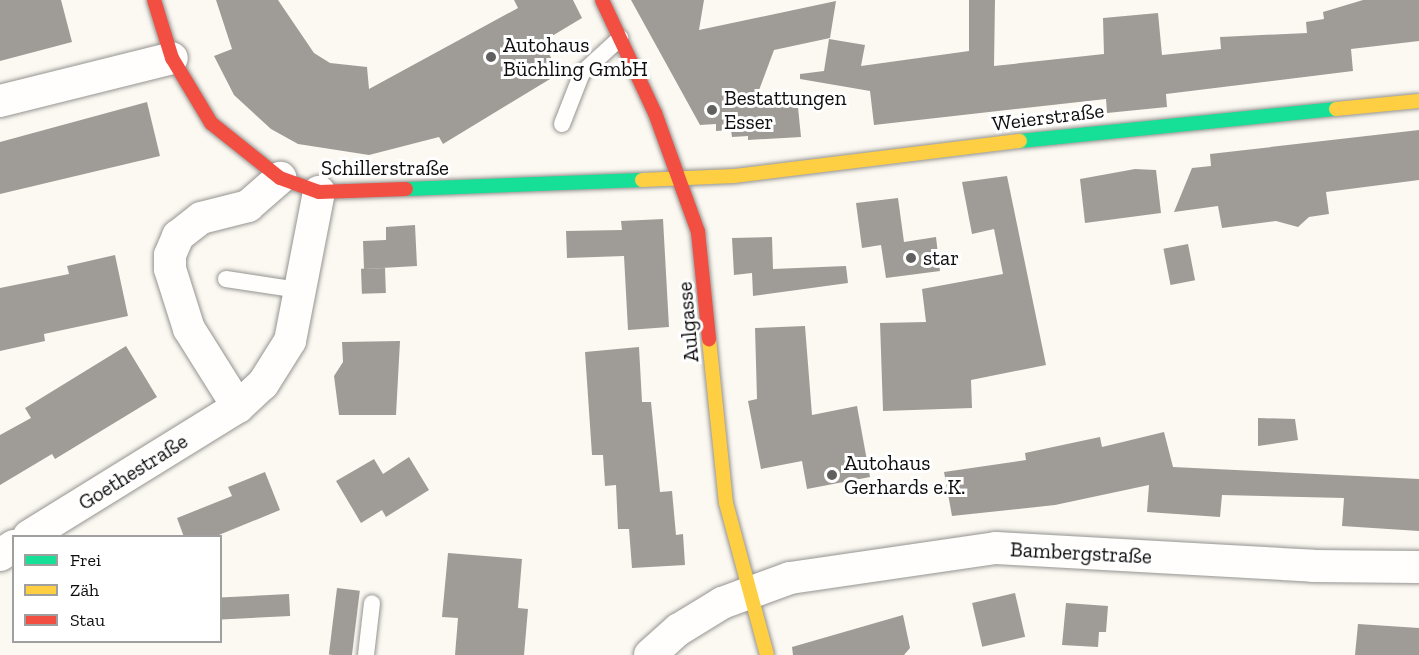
<!DOCTYPE html>
<meta charset="utf-8">
<style>
body{margin:0}
#map{position:relative;width:1419px;height:655px;overflow:hidden;background:#fcf9f2;font-family:"Zilla Slab",serif}
div>[style]{position:absolute}
[style*='--x']{left:calc(var(--x)*1px);top:calc(var(--y)*1px);width:calc(var(--w)*1px);rotate:calc(var(--a)*1deg)}
.building>*{inset:0;background:#9f9c98;transform-origin:0 0}
.roads{filter:drop-shadow(0 0 2px #959491) drop-shadow(0 0 2px #959491)}
.lane>*{height:16px;margin:-8px;padding:0 8px;transform-origin:8px;border-radius:8px;background:#fffefd}
.street>*{height:32px;margin:-16px;padding:0 16px;transform-origin:16px;border-radius:16px;background:#fffefd}
.fast>*{height:14px;margin:-7px;padding:0 7px;transform-origin:7px;border-radius:7px;background:#16e098}
.slow>*{height:14px;margin:-7px;padding:0 7px;transform-origin:7px;border-radius:7px;background:#ffcf43}
.jam>*{height:14px;margin:-7px;padding:0 7px;transform-origin:7px;border-radius:7px;background:#f24e42}
.dots>*{width:16px;height:16px;translate:-50% -50%;box-sizing:border-box;border:3px solid #fff;border-radius:50%}
span{translate:-50% -50%;white-space:nowrap;text-align:center;line-height:1.15;-webkit-text-stroke:6px #fff;paint-order:stroke}
.poi-label{font-size:21px;color:#0e0e0e}
.left{translate:0 -50%;text-align:left}
.street-label{font-size:21px;color:#0e0e0e}
.legend{position:absolute;left:12px;top:535px;width:210px;height:108px;box-sizing:border-box;background:#fff;border:2px solid #9f9f9f;margin:0;padding:8px 10px;list-style:none;font-size:18px;color:#0e0e0e}
.legend li{display:flex;align-items:center;gap:12px;height:30px}
.legend b{width:30px;border:2px solid #9f9f9f}
</style>
<div id="map">
<div class="building">
<div style="clip-path:polygon(0 0,61px 0,72px 42px,0 61px)"></div>
<div style="clip-path:polygon(216px 0,278px 0,314px 53px,330px 63px,367px 67px,369px 89px,518px 8px,514px 0,573px 0,582px 18px,542px 42px,560px 73px,443px 144px,439px 137px,369px 155px,298px 144px,271px 129px,234px 95px,214px 56px,232px 49px)"></div>
<div style="clip-path:polygon(631px 0,704px 0,699px 30px,836px 1px,830px 38px,774px 50px,755px 101px,797px 97px,801px 137px,748px 140px,748px 136px,732px 137px,731px 130px,716px 131px,716px 124px,700px 125px)"></div>
<div style="clip-path:polygon(969px 0,995px 0,994px 66px,1104px 54px,1103px 18px,1158px 13px,1162px 55px,1221px 49px,1220px 37px,1307px 33px,1306px 22px,1324px 19px,1323px 12px,1363px 0,1419px 0,1419px 41px,1351px 49px,1353px 71px,1166px 94px,1167px 107px,1107px 113px,1106px 99px,874px 125px,870px 91px,800px 79px,800px 74px,824px 71px,829px 39px,865px 45px,861px 66px,969px 51px)"></div>
<div style="clip-path:polygon(147px 102px,160px 156px,0 194px,0 142px)"></div>
<div style="clip-path:polygon(1419px 130px,1419px 180px,1326px 192px,1329px 214px,1309px 217px,1298px 227px,1276px 221px,1222px 228px,1218px 206px,1174px 212px,1192px 168px,1211px 166px,1210px 154px)"></div>
<div style="clip-path:polygon(1135px 169px,1156px 170px,1161px 213px,1085px 223px,1080px 179px)"></div>
<div style="clip-path:polygon(1007px 176px,1046px 365px,971px 380px,972px 408px,883px 411px,880px 323px,926px 322px,922px 289px,1003px 274px,994px 229px,972px 234px,962px 182px)"></div>
<div style="clip-path:polygon(898px 198px,904px 242px,936px 237px,940px 271px,886px 278px,881px 245px,862px 248px,856px 203px)"></div>
<div style="clip-path:polygon(663px 219px,669px 327px,628px 330px,624px 256px,567px 258px,566px 231px,622px 230px,621px 221px)"></div>
<div style="clip-path:polygon(415px 225px,417px 266px,364px 269px,363px 241px,386px 240px,386px 227px)"></div>
<div style="clip-path:polygon(772px 237px,773px 269px,846px 266px,848px 283px,753px 296px,752px 273px,734px 275px,732px 238px)"></div>
<div style="left:1188px;top:244px;width:37px;height:25px;rotate:79deg"></div>
<div style="clip-path:polygon(115px 255px,128px 316px,44px 334px,45px 341px,0 351px,0 288px,69px 274px,67px 266px)"></div>
<div style="left:385px;top:268px;width:25px;height:24px;rotate:88deg"></div>
<div style="clip-path:polygon(805px 326px,812px 415px,857px 406px,870px 477px,807px 489px,802px 461px,761px 469px,748px 401px,757px 399px,755px 328px)"></div>
<div style="clip-path:polygon(400px 341px,396px 415px,339px 415px,334px 376px,343px 362px,342px 342px)"></div>
<div style="clip-path:polygon(126px 346px,157px 397px,55px 459px,52px 454px,0 485px,0 435px,31px 418px,25px 408px)"></div>
<div style="clip-path:polygon(639px 347px,642px 402px,651px 402px,660px 492px,672px 491px,676px 535px,683px 534px,685px 565px,632px 568px,629px 529px,618px 529px,616px 485px,605px 486px,603px 455px,592px 455px,585px 352px)"></div>
<div style="clip-path:polygon(1258px 418px,1295px 419px,1298px 440px,1258px 446px)"></div>
<div style="clip-path:polygon(1164px 432px,1173px 467px,1419px 479px,1419px 531px,1342px 526px,1344px 498px,1222px 495px,1220px 517px,1147px 512px,1149px 485px,1055px 505px,952px 516px,944px 472px,1026px 460px,1025px 453px,1100px 437px,1102px 447px)"></div>
<div style="clip-path:polygon(409px 457px,429px 490px,386px 517px,382px 510px,361px 523px,336px 481px,374px 459px,383px 474px)"></div>
<div style="clip-path:polygon(265px 472px,280px 510px,214px 537px,184px 537px,177px 518px,232px 496px,228px 487px)"></div>
<div style="clip-path:polygon(448px 553px,522px 559px,518px 608px,528px 609px,524px 655px,455px 655px,458px 618px,442px 617px)"></div>
<div style="left:337px;top:588px;width:23px;height:67px;rotate:7deg"></div>
<div style="left:1015px;top:593px;width:45px;height:44px;rotate:77deg"></div>
<div style="left:289px;top:594px;width:22px;height:69px;rotate:87deg"></div>
<div style="clip-path:polygon(1066px 603px,1108px 606px,1106px 632px,1099px 632px,1098px 647px,1062px 645px)"></div>
<div style="clip-path:polygon(903px 615px,910px 648px,904px 655px,793px 655px,792px 647px)"></div>
<div style="clip-path:polygon(1358px 624px,1419px 628px,1419px 655px,1355px 655px)"></div>
</div>
<div class="roads">
<div class="lane">
<div style="--x:562;--y:124;--w:55;--a:-68.6"></div>
<div style="--x:582;--y:73;--w:52;--a:-42.6"></div>
<div style="--x:226;--y:279;--w:74;--a:8.6"></div>
<div style="--x:366;--y:655;--w:52;--a:-83.4"></div>
</div>
<div class="street">
<div style="--x:0;--y:101;--w:177;--a:-14"></div>
<div style="--x:238;--y:407;--w:92;--a:-122.1"></div>
<div style="--x:189;--y:329;--w:63;--a:-107.6"></div>
<div style="--x:170;--y:269;--w:14;--a:-90"></div>
<div style="--x:170;--y:255;--w:21;--a:-67"></div>
<div style="--x:178;--y:236;--w:29;--a:-38"></div>
<div style="--x:201;--y:218;--w:49;--a:-14.3"></div>
<div style="--x:248;--y:206;--w:43;--a:-41.2"></div>
<div style="--x:29;--y:536;--w:246;--a:-31.7"></div>
<div style="--x:238;--y:407;--w:34;--a:-43"></div>
<div style="--x:263;--y:384;--w:51;--a:-57.9"></div>
<div style="--x:290;--y:341;--w:152;--a:-79"></div>
<div style="--x:0;--y:555;--w:17;--a:-33"></div>
<div style="--x:650;--y:655;--w:38;--a:-42"></div>
<div style="--x:678;--y:630;--w:52;--a:-31.5"></div>
<div style="--x:722;--y:603;--w:72;--a:-20.2"></div>
<div style="--x:790;--y:578;--w:208;--a:-8.3"></div>
<div style="--x:996;--y:548;--w:318;--a:3.2"></div>
<div style="--x:1313;--y:566;--w:106;--a:0.5"></div>
</div>
<div class="fast">
<div style="--x:1020;--y:141;--w:318;--a:-5.8"></div>
<div style="--x:406;--y:189;--w:236;--a:-2.2"></div>
</div>
<div class="slow">
<div style="--x:1336;--y:109;--w:83;--a:-5.5"></div>
<div style="--x:642;--y:180;--w:92;--a:-2.5"></div>
<div style="--x:734;--y:176;--w:288;--a:-7"></div>
<div style="--x:709;--y:339;--w:165;--a:84.1"></div>
<div style="--x:726;--y:503;--w:157;--a:74.9"></div>
</div>
<div class="jam">
<div style="--x:154;--y:0;--w:61;--a:72.8"></div>
<div style="--x:172;--y:58;--w:76;--a:59"></div>
<div style="--x:211;--y:123;--w:88;--a:38.6"></div>
<div style="--x:280;--y:178;--w:41;--a:19.7"></div>
<div style="--x:319;--y:192;--w:87;--a:-2"></div>
<div style="--x:602;--y:0;--w:125;--a:64.9"></div>
<div style="--x:655;--y:113;--w:127;--a:70.1"></div>
<div style="--x:698;--y:232;--w:108;--a:84.1"></div>
</div>
</div>
<div class="dots">
<div style="left:491px;top:57px;background:#61605e"></div>
<div style="left:712px;top:110px;background:#61605e"></div>
<div style="left:911px;top:258px;background:#61605e"></div>
<div style="left:832px;top:475px;background:#61605e"></div>
</div>
<div class="poi-label">
<span class="left" style="left:503px;top:57px">Autohaus<br>Büchling GmbH</span>
<span class="left" style="left:724px;top:110px">Bestattungen<br>Esser</span>
<span class="left" style="left:923px;top:258px">star</span>
<span class="left" style="left:844px;top:475px">Autohaus<br>Gerhards e.K.</span>
</div>
<div class="street-label">
<span style="left:1048px;top:117px;rotate:-7deg">Weierstraße</span>
<span style="left:385px;top:168px">Schillerstraße</span>
<span style="left:688px;top:322px;rotate:-95deg">Aulgasse</span>
<span style="left:133px;top:472px;rotate:-32deg">Goethestraße</span>
<span style="left:1081px;top:553px;rotate:3deg">Bambergstraße</span>
</div>
<ul class="legend">
<li><b style="height:8px;background:#16e098"></b>Frei</li>
<li><b style="height:8px;background:#ffcf43"></b>Zäh</li>
<li><b style="height:8px;background:#f24e42"></b>Stau</li>
</ul>
</div>
